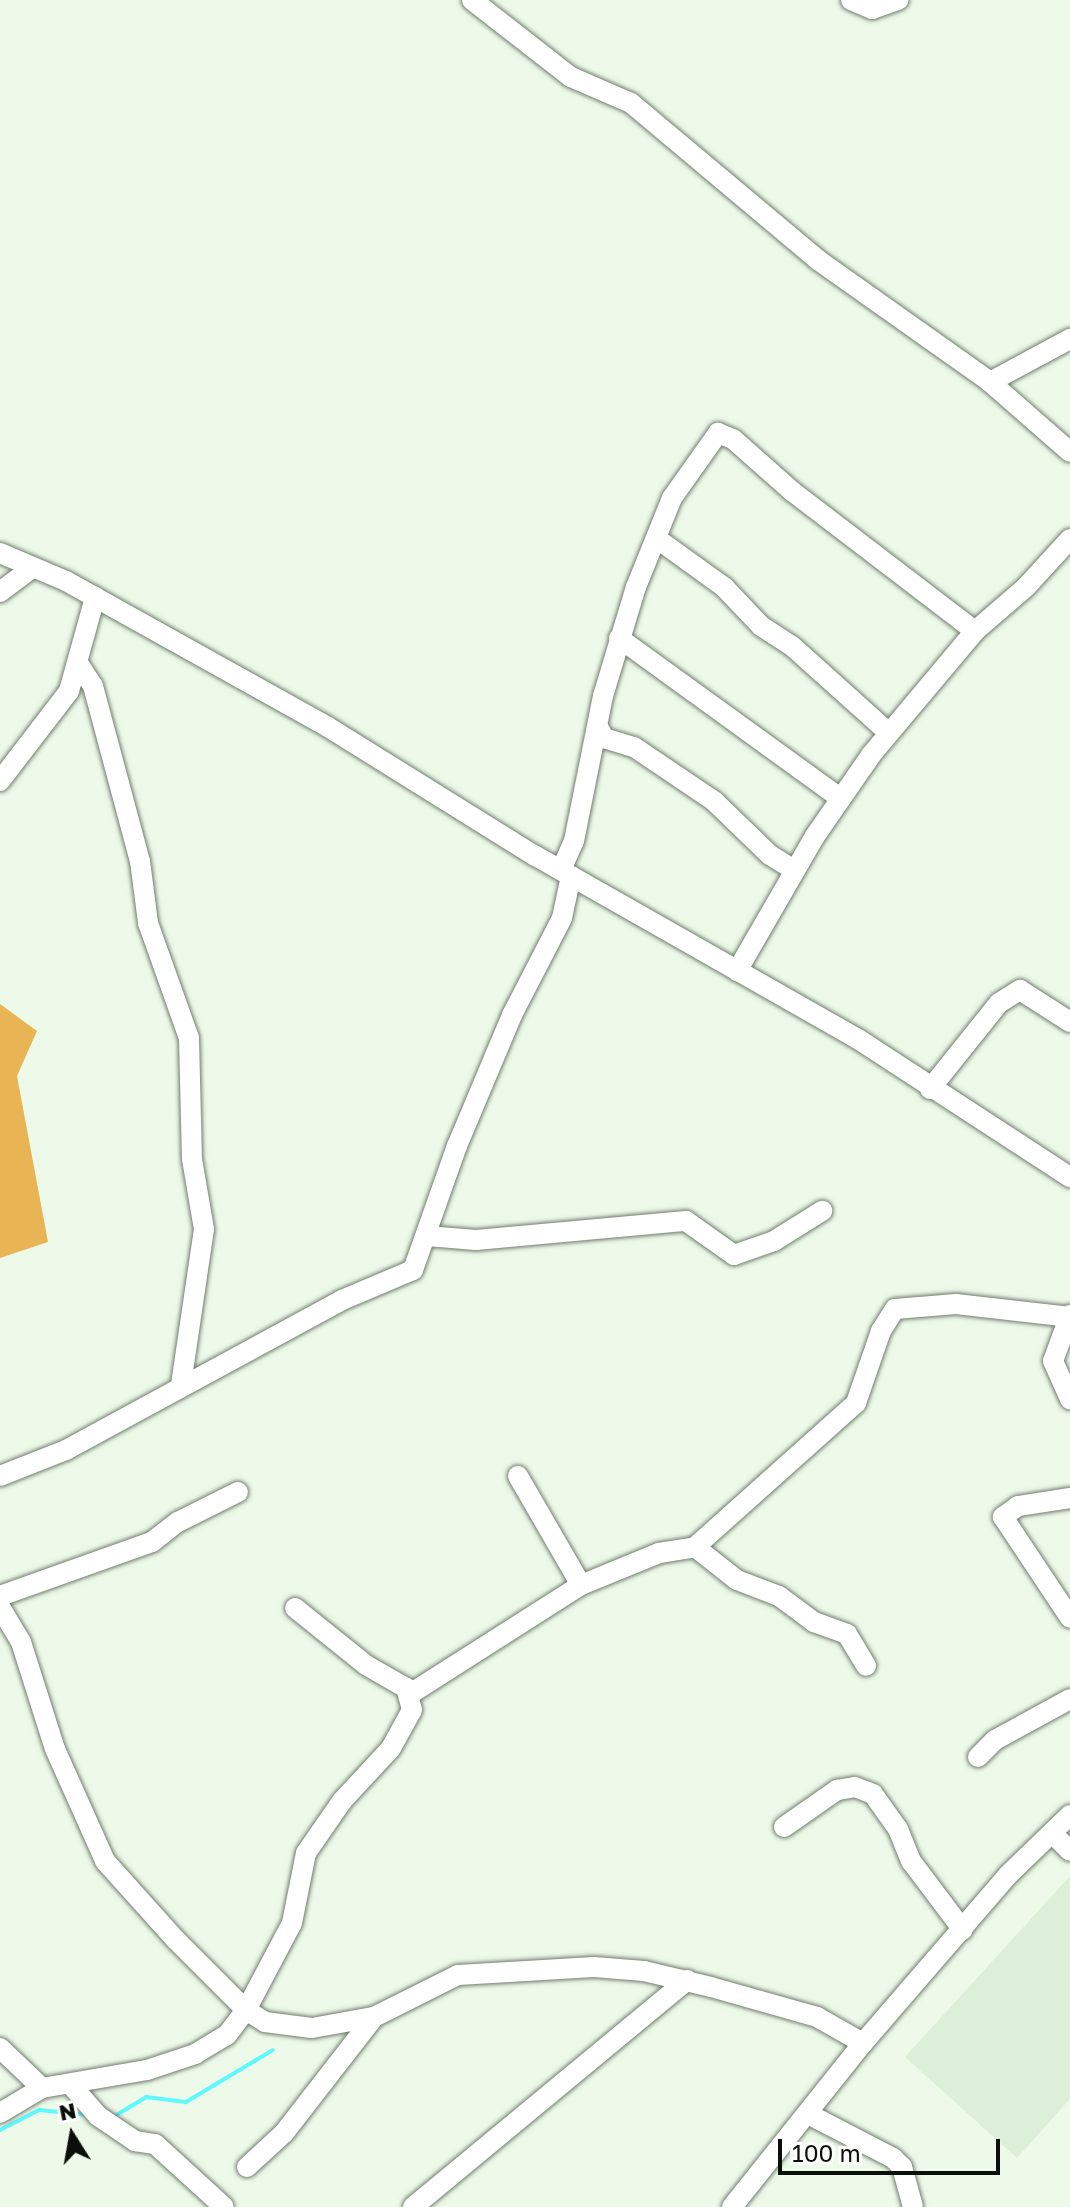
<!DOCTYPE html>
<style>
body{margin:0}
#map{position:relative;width:1070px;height:2207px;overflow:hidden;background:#edfae9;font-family:"Golos Text",sans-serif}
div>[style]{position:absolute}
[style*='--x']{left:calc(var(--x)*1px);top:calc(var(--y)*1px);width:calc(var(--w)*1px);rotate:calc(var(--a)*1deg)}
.built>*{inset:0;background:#ddefd9}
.forest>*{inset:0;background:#e9b454}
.stream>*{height:4px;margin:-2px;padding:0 2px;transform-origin:2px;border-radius:2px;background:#5ff8fd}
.roads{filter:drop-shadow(0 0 2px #717c6e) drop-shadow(0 0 2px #717c6e)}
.minor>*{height:20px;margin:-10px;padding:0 10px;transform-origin:10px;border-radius:10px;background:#fff}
span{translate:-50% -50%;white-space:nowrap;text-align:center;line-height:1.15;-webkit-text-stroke:6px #fff;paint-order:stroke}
.north{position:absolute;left:32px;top:2095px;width:80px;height:80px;-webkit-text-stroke:6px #fff;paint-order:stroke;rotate:349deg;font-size:22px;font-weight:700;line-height:32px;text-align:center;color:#0b0f0a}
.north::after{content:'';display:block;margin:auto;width:28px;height:36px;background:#0b0f0a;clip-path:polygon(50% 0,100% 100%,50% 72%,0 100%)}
.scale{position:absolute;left:778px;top:2139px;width:222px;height:36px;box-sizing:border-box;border:4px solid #0b0f0a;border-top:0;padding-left:10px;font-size:24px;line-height:28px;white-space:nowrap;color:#0b0f0a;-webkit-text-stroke:6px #fff;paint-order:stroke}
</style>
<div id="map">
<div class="built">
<div style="clip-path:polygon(1070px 1876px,1070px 2099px,1017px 2158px,905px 2057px)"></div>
</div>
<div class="forest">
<div style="clip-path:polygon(0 1004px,37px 1031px,17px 1076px,48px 1242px,0 1258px)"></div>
</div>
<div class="stream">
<div style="--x:113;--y:2117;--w:39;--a:-31"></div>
<div style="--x:146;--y:2097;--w:40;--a:7.1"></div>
<div style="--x:186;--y:2102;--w:101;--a:-30.9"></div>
<div style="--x:0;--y:2130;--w:44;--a:-27.1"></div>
<div style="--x:39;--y:2110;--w:49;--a:5.8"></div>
</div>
<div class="roads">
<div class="minor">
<div style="--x:472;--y:0;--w:125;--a:37.9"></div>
<div style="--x:571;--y:77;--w:65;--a:23.4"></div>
<div style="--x:631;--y:103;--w:244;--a:40"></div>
<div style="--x:818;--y:260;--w:211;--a:35.3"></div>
<div style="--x:990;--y:382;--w:106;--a:41.2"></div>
<div style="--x:851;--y:0;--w:23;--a:23"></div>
<div style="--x:872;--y:9;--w:28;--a:-19"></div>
<div style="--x:990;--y:382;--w:91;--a:-28.3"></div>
<div style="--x:656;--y:538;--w:84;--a:35.8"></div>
<div style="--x:724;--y:587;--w:54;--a:46.5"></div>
<div style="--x:761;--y:626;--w:37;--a:33"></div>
<div style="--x:792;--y:646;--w:130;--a:41.9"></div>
<div style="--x:0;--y:553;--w:72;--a:23"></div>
<div style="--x:66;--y:581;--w:300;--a:29.1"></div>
<div style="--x:328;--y:727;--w:243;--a:31.9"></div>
<div style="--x:534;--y:855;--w:373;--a:29.6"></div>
<div style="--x:858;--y:1039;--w:253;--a:33.1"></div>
<div style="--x:0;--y:592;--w:40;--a:-37"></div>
<div style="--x:619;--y:638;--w:273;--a:35.9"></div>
<div style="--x:78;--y:663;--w:27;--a:57"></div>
<div style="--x:93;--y:686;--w:181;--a:75"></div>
<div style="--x:140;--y:861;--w:63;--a:82.6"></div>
<div style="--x:148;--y:923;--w:122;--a:70.4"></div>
<div style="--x:189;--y:1038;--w:121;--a:88.6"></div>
<div style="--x:192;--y:1159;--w:71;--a:80.3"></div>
<div style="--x:204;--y:1229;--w:158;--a:98.4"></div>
<div style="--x:598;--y:727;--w:13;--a:61"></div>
<div style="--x:604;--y:738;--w:31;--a:17"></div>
<div style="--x:634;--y:747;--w:97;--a:34"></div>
<div style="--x:714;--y:801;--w:78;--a:44"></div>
<div style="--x:770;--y:855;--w:28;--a:32"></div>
<div style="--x:0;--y:781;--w:113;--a:-52.5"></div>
<div style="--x:69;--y:691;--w:98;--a:-74.5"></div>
<div style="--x:561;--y:870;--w:32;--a:-66"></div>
<div style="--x:574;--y:841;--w:148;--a:-78.7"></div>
<div style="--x:603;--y:696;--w:114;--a:-73.2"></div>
<div style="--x:636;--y:587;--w:96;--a:-68"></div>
<div style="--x:672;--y:498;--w:80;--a:-54.7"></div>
<div style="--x:718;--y:433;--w:16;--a:22"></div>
<div style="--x:733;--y:439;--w:80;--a:41.5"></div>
<div style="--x:793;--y:492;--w:229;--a:37.4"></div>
<div style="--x:737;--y:971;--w:156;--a:-60"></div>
<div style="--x:815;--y:836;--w:98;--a:-55.3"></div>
<div style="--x:871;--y:755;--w:162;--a:-50"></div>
<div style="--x:975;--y:631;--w:67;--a:-40.8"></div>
<div style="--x:1026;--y:587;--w:65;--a:-47.5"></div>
<div style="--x:930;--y:1089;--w:110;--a:-51.3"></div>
<div style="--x:999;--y:1003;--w:25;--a:-32"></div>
<div style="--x:1020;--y:990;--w:59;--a:32.6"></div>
<div style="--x:427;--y:1236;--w:49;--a:4.7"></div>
<div style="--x:476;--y:1240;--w:211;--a:-5.2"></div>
<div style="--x:686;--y:1221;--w:59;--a:35.3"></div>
<div style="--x:734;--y:1255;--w:42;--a:-19.3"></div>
<div style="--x:774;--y:1241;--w:57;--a:-32"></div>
<div style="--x:1070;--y:1315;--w:49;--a:110.3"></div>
<div style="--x:1053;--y:1361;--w:42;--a:65.9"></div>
<div style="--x:0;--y:1476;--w:71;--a:-21.5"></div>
<div style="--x:66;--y:1450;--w:314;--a:-28.5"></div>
<div style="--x:342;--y:1300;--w:77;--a:-22.9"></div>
<div style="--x:413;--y:1270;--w:132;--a:-70.5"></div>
<div style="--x:457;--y:1146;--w:142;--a:-67.2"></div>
<div style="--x:512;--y:1015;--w:109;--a:-62.7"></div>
<div style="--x:562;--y:918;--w:43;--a:-77.9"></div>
<div style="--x:518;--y:1476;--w:126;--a:60"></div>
<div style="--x:1070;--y:1498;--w:53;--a:171.3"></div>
<div style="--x:1018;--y:1506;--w:19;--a:144"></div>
<div style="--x:1003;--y:1517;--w:121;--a:56.4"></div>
<div style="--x:695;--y:1547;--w:53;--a:38.2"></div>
<div style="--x:737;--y:1580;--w:45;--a:20.9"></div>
<div style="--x:779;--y:1596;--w:44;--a:36.6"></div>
<div style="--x:814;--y:1622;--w:35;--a:20"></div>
<div style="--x:847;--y:1634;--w:37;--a:59"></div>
<div style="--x:0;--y:1596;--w:161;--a:-19.6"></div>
<div style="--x:152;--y:1542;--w:33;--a:-38"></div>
<div style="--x:178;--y:1522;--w:67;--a:-26.6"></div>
<div style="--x:0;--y:1607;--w:41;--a:59"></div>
<div style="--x:21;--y:1642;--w:112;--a:72.4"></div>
<div style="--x:55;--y:1749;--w:123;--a:65.9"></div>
<div style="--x:105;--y:1861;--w:106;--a:48.1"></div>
<div style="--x:176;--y:1940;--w:99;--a:45"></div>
<div style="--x:246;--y:2010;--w:22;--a:32"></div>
<div style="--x:265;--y:2022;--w:47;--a:7.3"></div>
<div style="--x:312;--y:2028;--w:63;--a:-10.1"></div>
<div style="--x:374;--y:2017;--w:94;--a:-26.6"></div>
<div style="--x:458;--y:1975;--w:136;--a:-3.4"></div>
<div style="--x:594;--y:1967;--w:50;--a:4.6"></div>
<div style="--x:644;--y:1971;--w:69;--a:13.4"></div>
<div style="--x:711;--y:1987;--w:110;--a:15.8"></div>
<div style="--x:817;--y:2017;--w:53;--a:29.5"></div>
<div style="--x:410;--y:1694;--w:203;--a:-32.5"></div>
<div style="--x:581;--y:1585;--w:84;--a:-22.3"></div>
<div style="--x:659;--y:1553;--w:36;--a:-9"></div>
<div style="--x:695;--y:1547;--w:216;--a:-41.8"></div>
<div style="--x:856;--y:1403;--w:76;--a:-70.9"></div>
<div style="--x:881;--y:1331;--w:26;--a:-58"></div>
<div style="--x:895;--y:1309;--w:61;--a:-4.7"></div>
<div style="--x:956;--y:1304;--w:115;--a:6.5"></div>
<div style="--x:978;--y:1757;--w:24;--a:-45"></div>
<div style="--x:995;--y:1740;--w:85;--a:-28.7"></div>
<div style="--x:784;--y:1827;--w:65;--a:-34.9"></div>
<div style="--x:837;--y:1790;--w:18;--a:-9"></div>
<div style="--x:855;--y:1787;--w:19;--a:21"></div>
<div style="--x:873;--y:1794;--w:43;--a:54.5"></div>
<div style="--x:898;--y:1829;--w:35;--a:68"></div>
<div style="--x:911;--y:1861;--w:86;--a:53"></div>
<div style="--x:1052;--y:1833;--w:25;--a:45"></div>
<div style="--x:0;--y:2048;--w:58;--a:43.6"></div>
<div style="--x:71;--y:2085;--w:41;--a:48.9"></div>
<div style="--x:98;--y:2116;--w:45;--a:34"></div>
<div style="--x:135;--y:2141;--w:20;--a:9"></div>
<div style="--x:155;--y:2144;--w:93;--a:42.4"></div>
<div style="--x:0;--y:2113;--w:49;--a:-30.8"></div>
<div style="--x:42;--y:2088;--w:107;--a:-9.7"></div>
<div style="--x:147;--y:2070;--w:51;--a:-18.4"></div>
<div style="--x:195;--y:2054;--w:37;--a:-31"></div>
<div style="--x:227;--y:2035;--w:31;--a:-53"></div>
<div style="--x:246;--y:2010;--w:98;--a:-62.1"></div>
<div style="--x:292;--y:1923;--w:71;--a:-78.7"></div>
<div style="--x:306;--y:1853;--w:63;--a:-55.3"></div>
<div style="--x:342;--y:1801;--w:72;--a:-47.2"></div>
<div style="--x:391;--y:1748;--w:43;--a:-61.1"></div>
<div style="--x:412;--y:1710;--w:23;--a:-105"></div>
<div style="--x:406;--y:1688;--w:46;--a:-150.1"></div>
<div style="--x:366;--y:1665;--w:91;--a:-141.2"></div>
<div style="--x:808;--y:2114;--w:96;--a:27.4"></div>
<div style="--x:893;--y:2158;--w:13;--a:45"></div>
<div style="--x:902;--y:2167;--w:41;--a:74.6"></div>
<div style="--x:247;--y:2167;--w:50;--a:-42.6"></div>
<div style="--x:284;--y:2133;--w:147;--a:-52.2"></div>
<div style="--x:413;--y:2207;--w:356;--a:-39.6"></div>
<div style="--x:732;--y:2207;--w:210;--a:-51.4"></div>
<div style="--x:863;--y:2043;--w:223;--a:-49.2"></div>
<div style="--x:1009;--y:1874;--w:85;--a:-44"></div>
</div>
</div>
<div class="north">N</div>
<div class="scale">100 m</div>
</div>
